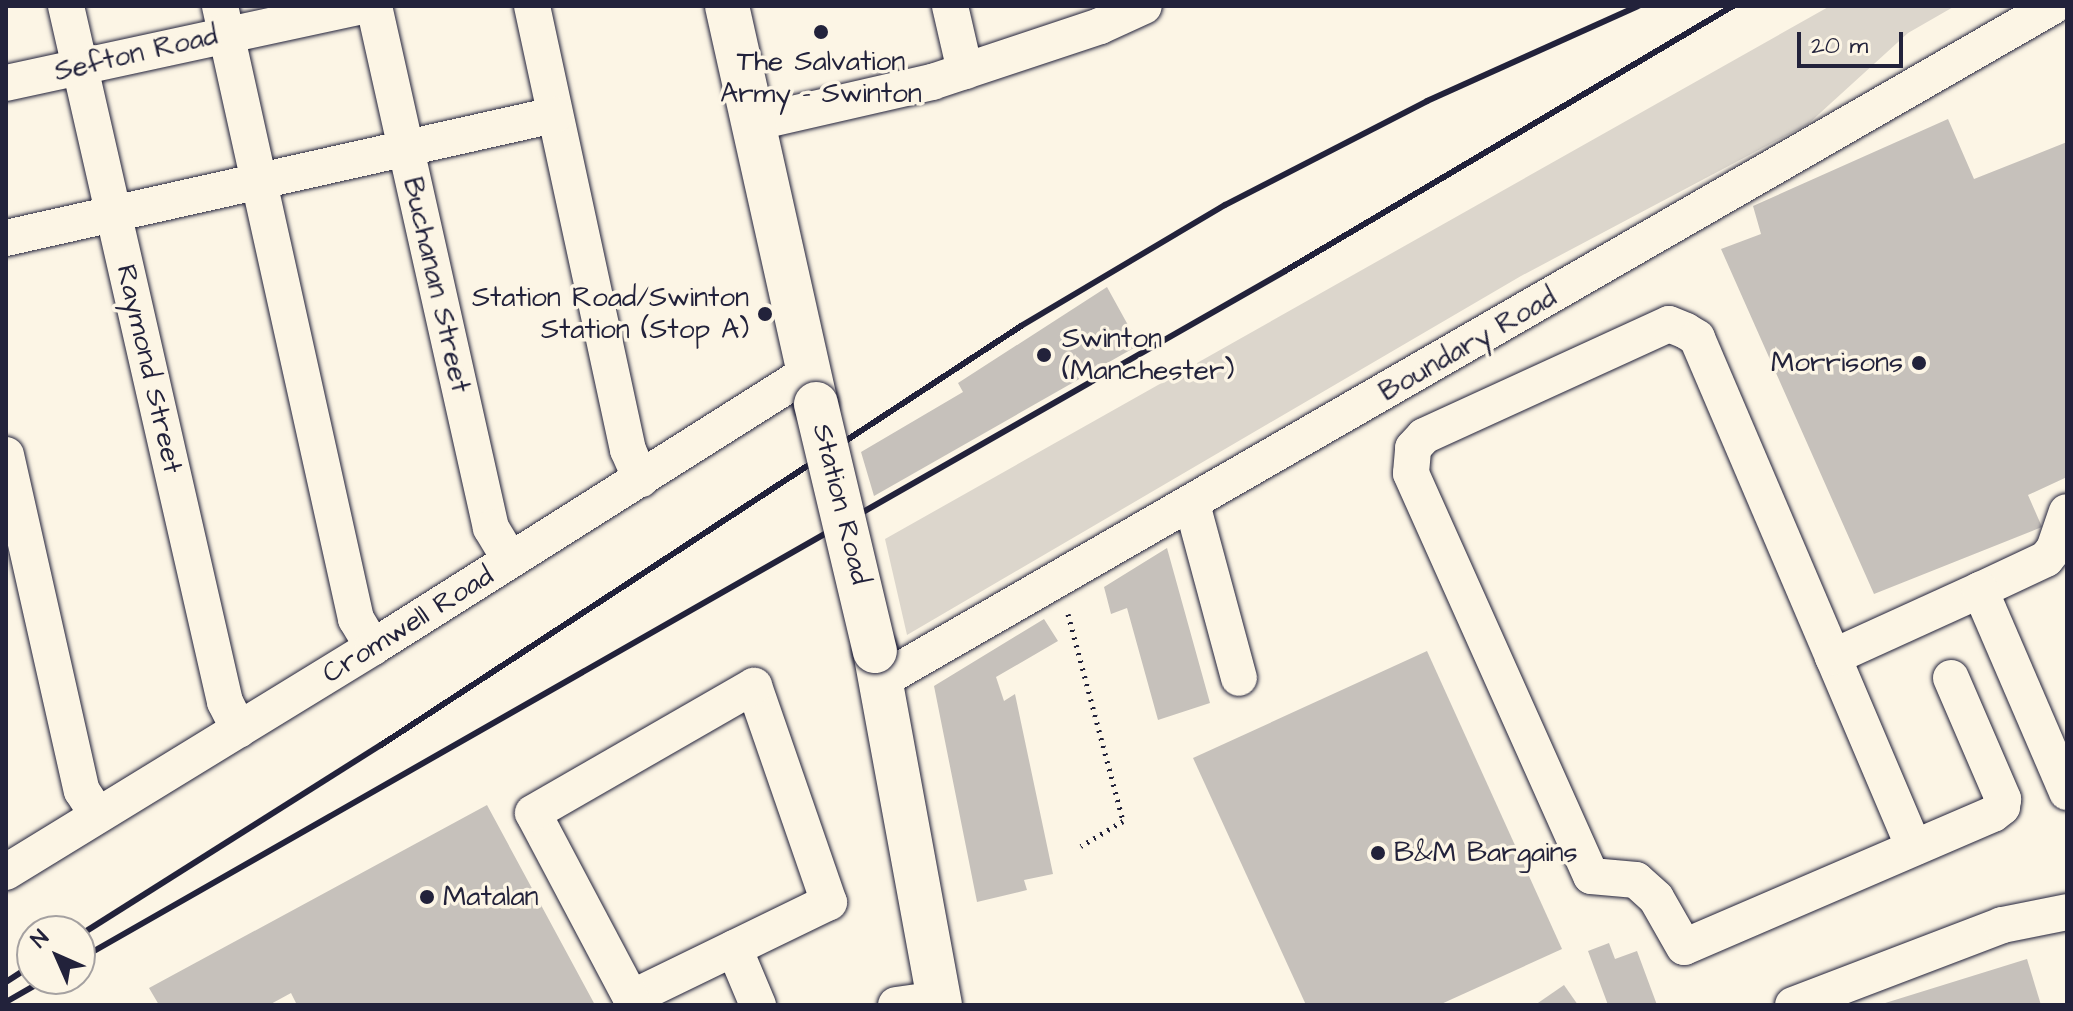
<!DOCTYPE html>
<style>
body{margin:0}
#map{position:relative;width:2073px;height:1011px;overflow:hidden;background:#fcf5e5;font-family:"Architects Daughter",sans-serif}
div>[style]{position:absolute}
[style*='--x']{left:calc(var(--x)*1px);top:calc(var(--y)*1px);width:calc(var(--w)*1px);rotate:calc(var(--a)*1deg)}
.green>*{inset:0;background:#dcd6cc}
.building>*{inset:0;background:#c6c1bb}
.path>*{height:5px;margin-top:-2.5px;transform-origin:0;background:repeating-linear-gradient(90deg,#22223b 0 2px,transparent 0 8px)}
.roads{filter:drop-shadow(0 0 2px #22223b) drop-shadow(0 0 2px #22223b)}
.minor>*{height:36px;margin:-18px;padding:0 18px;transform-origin:18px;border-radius:18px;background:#fcf5e5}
.major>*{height:44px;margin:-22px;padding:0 22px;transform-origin:22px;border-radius:22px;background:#fcf5e5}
.rail>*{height:6px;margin:-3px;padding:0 3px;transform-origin:3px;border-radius:3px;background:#22223b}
.bridges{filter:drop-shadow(0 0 2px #22223b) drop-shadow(0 0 2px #22223b)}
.major-bridge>*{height:44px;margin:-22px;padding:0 22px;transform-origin:22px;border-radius:22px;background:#fcf5e5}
.dots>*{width:22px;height:22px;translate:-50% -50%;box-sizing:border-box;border:4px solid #fcf5e5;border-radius:50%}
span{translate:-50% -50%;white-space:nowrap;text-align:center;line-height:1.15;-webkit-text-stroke:7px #fcf5e5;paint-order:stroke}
.street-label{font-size:28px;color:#22223b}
.poi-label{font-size:28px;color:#22223b}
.right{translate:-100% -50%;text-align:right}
.left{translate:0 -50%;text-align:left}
.frame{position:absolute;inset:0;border:8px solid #22223b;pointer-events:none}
.north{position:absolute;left:16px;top:915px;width:80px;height:80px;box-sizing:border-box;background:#fcf5e5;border:2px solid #a5a1a1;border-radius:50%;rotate:315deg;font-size:22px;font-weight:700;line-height:32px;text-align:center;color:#22223b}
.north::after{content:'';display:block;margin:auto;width:28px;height:36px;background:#22223b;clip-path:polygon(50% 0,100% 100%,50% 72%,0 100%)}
.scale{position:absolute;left:1797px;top:32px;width:106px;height:36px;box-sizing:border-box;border:4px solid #22223b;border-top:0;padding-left:10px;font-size:24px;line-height:28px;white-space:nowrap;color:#22223b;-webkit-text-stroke:6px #fcf5e5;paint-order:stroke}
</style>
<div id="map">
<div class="green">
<div style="clip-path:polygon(1830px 6px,1955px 6px,1908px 33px,1808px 124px,1521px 276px,907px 635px,885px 539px)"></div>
</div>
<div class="building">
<div style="clip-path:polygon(1948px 119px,1974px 179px,2067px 142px,2067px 477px,2028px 495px,2042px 527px,1874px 594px,1721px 249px,1761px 234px,1753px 206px)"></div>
<div style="clip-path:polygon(1107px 287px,1139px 345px,874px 496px,861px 452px,963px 392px,958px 383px)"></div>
<div style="clip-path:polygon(1167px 548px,1210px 703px,1158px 720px,1127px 608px,1111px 614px,1104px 587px)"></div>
<div style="clip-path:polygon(1044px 619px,1058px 641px,996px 677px,1004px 701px,1015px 694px,1053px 874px,1024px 880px,1027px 890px,977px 902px,934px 686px)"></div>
<div style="clip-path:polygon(1427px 651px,1562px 949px,1439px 1005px,1306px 1005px,1193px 758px)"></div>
<div style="clip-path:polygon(487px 805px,595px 1005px,297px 1005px,291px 993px,269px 1005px,159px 1005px,149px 988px)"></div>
<div style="clip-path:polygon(1609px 943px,1615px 959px,1637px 951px,1657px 1005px,1608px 1005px,1588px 951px)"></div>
<div style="clip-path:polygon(2027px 959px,2041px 1005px,1882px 1005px,1882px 1004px)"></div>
<div style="clip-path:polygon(1564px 985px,1578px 1005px,1535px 1005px)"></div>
</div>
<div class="path">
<div style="--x:1068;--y:614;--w:214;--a:75.1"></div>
<div style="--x:1123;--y:821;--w:49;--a:149.2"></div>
</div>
<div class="roads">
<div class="minor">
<div style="--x:66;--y:6;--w:714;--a:77.13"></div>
<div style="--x:225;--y:702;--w:31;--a:63"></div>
<div style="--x:220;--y:6;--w:628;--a:77.49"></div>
<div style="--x:356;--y:619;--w:33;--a:59"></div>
<div style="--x:374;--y:6;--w:535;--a:77.37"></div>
<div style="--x:491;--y:528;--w:37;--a:59"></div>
<div style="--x:532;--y:6;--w:454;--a:77.8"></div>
<div style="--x:628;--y:450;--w:32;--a:66"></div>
<div style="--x:950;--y:6;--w:67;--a:77"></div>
<div style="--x:6;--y:83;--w:363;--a:-12.2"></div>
<div style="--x:753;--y:123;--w:184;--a:-12.9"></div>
<div style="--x:932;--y:82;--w:177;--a:-18.4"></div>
<div style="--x:1100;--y:26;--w:48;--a:-24.4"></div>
<div style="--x:6;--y:238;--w:562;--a:-12.65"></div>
<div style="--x:6;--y:455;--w:344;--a:77.3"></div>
<div style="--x:82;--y:791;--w:27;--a:57"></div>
<div style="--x:1192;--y:504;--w:180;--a:74.9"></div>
<div style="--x:1980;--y:590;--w:73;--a:-25.2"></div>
<div style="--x:2046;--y:559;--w:13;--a:-51"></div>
<div style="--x:2054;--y:549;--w:39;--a:-71"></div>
<div style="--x:1833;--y:657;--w:207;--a:67"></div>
<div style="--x:1951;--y:678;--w:132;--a:66.7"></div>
<div style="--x:2003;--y:799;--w:8;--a:97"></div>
<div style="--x:2002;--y:807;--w:11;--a:142"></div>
<div style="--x:1993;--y:814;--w:336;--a:156.7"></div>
<div style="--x:1684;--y:947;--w:56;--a:-119.7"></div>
<div style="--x:1656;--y:898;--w:27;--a:-138"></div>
<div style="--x:1636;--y:880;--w:45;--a:-174.9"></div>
<div style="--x:1591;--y:876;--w:441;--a:-114.1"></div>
<div style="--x:1411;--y:473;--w:25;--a:-85"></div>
<div style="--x:1413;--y:448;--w:16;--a:-47"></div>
<div style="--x:1424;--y:436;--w:269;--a:-24.6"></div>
<div style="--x:1669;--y:324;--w:18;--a:22"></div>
<div style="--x:1686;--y:331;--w:13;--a:32"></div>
<div style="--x:1697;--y:338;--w:347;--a:66.9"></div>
<div style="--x:1833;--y:657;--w:162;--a:-24.5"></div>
<div style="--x:1980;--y:590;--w:220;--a:66.7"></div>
<div style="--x:882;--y:680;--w:1351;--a:-29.92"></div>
<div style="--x:754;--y:686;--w:229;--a:70.9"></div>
<div style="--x:829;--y:902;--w:220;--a:154.1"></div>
<div style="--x:631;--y:998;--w:209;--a:-117.9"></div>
<div style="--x:533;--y:813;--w:255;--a:-29.9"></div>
<div style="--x:6;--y:872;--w:430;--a:-31.5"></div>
<div style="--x:373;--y:647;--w:513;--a:-32.27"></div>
<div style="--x:734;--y:948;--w:62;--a:67.2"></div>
<div style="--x:896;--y:1005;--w:43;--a:-7.9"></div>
<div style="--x:1793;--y:1005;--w:224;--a:-20.9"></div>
<div style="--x:2002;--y:925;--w:66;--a:-11.3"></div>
</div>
<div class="major">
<div style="--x:727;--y:6;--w:408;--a:77.4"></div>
<div style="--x:875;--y:651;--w:360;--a:79.6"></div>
</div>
</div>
<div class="rail">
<div style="--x:80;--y:935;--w:356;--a:-32.3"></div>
<div style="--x:381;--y:745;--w:765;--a:-33.21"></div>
<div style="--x:1021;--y:326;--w:237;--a:-30.7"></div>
<div style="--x:1225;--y:205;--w:227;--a:-27.2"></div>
<div style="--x:1427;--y:101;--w:231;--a:-24.2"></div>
<div style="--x:80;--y:959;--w:1388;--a:-29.72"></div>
<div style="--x:1285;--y:271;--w:521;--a:-30.61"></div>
<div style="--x:6;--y:982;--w:31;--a:-33"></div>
<div style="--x:6;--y:1002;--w:46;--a:-29.9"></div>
</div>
<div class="bridges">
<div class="major-bridge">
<div style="--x:816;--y:404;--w:254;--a:76.6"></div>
</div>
</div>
<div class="dots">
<div style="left:821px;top:32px;background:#22223b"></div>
<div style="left:765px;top:314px;background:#22223b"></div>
<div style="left:1044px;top:355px;background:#22223b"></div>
<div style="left:1919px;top:363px;background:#22223b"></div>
<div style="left:1378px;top:853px;background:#22223b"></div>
<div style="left:427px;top:897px;background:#22223b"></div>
</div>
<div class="street-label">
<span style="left:136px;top:54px;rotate:-13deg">Sefton Road</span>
<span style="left:436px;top:285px;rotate:77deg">Buchanan Street</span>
<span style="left:1468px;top:345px;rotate:-30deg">Boundary Road</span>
<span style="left:149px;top:369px;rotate:77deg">Raymond Street</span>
<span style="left:841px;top:504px;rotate:76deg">Station Road</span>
<span style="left:408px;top:625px;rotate:-32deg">Cromwell Road</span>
</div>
<div class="poi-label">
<span style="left:821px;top:78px">The Salvation<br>Army - Swinton</span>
<span class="right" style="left:749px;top:314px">Station Road/Swinton<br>Station (Stop A)</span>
<span class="left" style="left:1062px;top:355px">Swinton<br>(Manchester)</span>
<span class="right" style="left:1903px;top:363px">Morrisons</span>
<span class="left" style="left:1394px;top:853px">B&amp;M Bargains</span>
<span class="left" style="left:443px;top:897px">Matalan</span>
</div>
<div class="frame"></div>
<div class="north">N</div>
<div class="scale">20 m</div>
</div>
